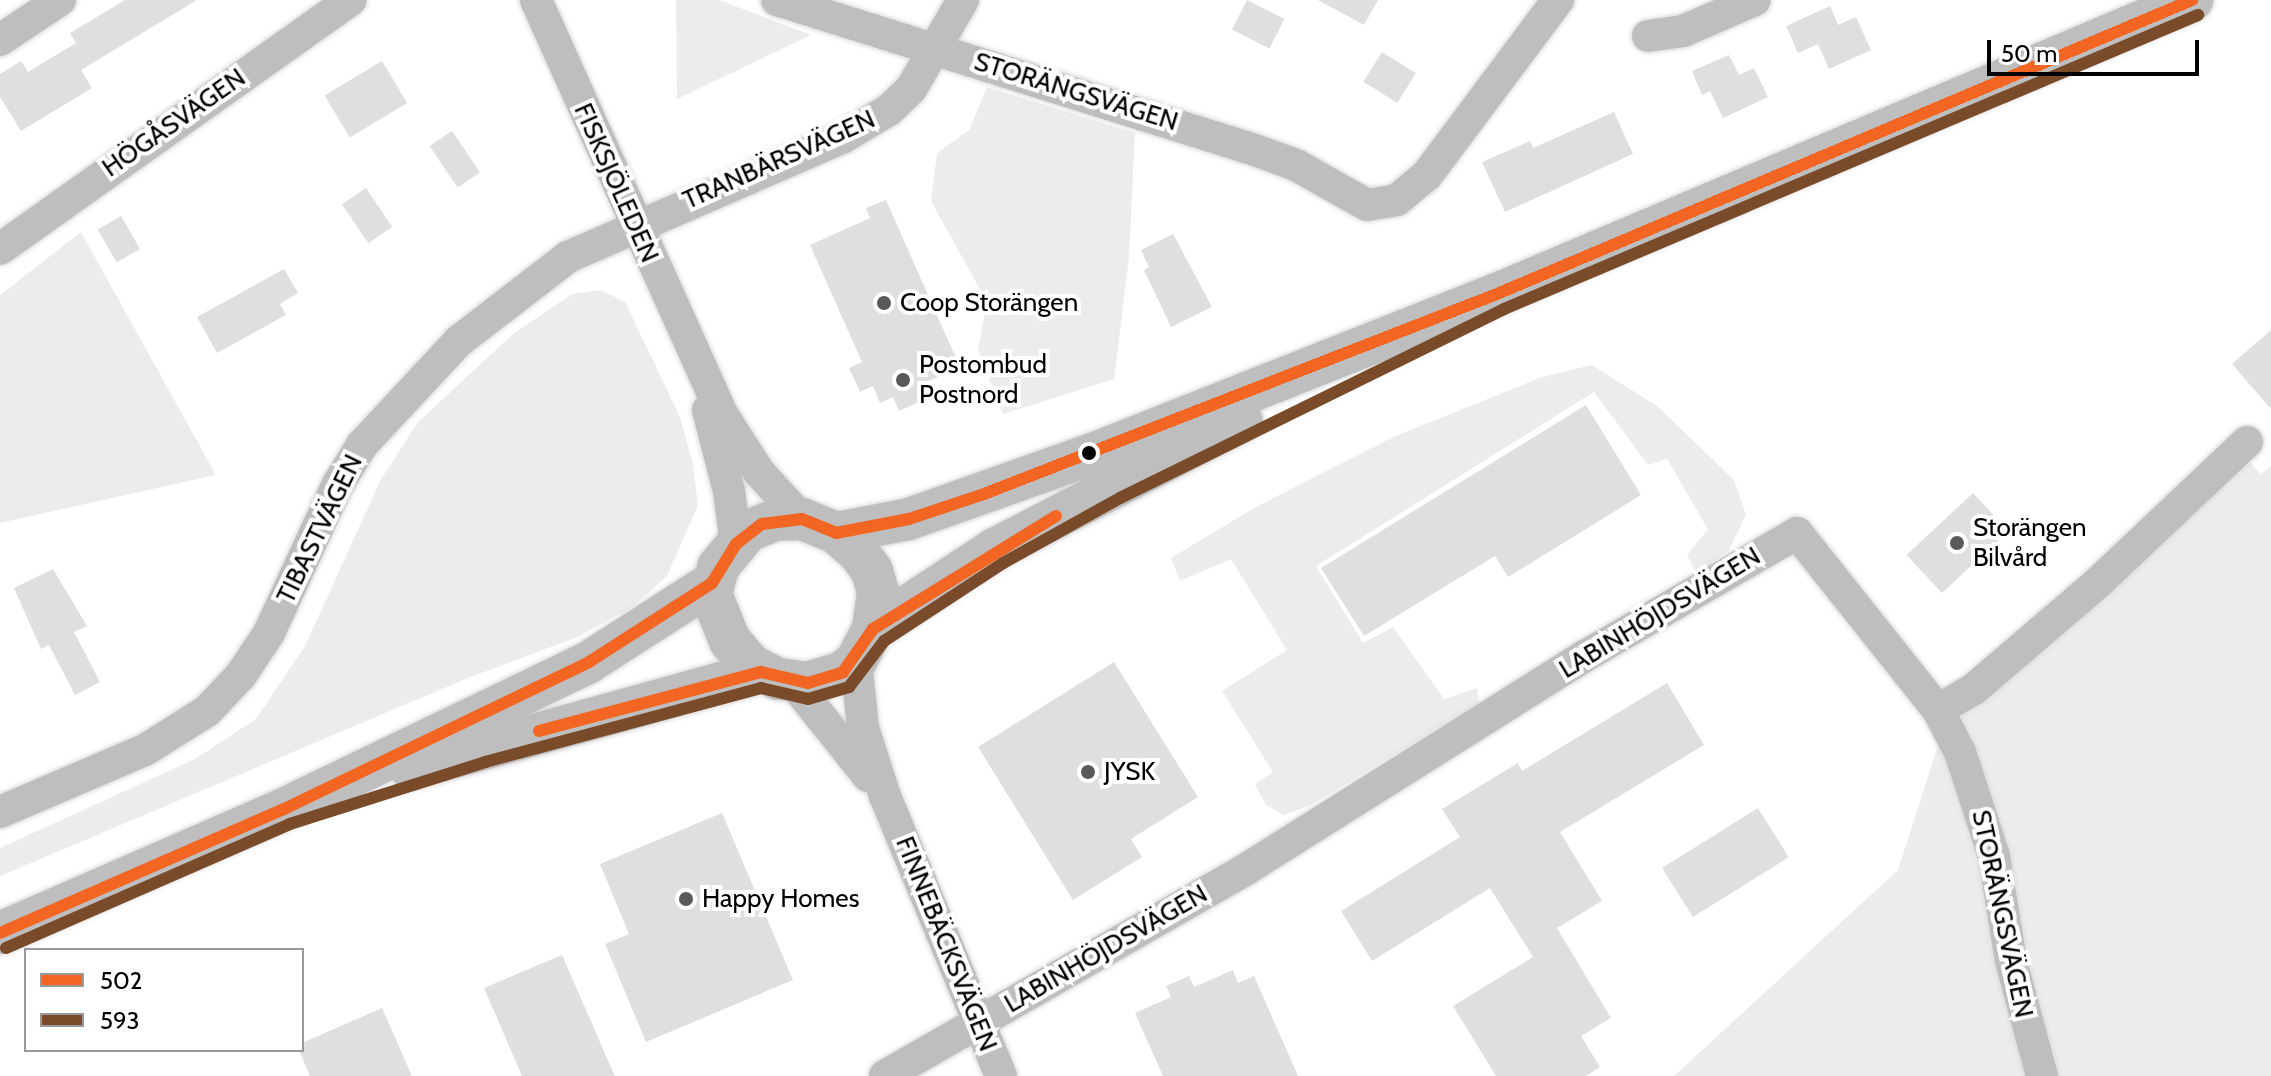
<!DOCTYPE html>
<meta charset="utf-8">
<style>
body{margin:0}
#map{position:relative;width:2271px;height:1076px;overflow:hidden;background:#fff;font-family:Cabin,sans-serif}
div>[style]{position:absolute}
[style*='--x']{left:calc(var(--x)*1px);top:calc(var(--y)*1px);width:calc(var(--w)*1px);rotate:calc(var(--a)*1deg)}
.green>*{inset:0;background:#ececec}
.building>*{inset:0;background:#dfdfdf;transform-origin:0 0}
.roads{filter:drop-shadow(0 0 2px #dbdbdb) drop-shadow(0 0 2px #dbdbdb)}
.minor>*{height:32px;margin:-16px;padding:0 16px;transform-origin:16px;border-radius:16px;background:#bebebe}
.major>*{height:42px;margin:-21px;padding:0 21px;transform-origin:21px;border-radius:21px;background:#bebebe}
.bus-1>*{height:12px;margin:-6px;padding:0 6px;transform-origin:6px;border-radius:6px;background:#f26522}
.bus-2>*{height:12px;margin:-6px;padding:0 6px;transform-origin:6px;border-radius:6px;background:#7a4b2a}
.dots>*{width:22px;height:22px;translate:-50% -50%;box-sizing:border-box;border:4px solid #fff;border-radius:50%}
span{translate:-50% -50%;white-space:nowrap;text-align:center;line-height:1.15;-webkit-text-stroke:8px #fff;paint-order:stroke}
.street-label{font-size:26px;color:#000}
.poi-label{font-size:26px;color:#000}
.left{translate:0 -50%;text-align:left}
.legend{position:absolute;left:24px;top:948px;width:280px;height:104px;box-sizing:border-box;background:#fff;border:2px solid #999;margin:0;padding:10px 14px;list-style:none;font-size:24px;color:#000}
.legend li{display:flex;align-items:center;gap:16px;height:40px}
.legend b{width:40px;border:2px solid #999}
.scale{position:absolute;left:1987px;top:40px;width:212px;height:36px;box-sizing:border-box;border:4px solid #000;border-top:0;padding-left:10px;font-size:24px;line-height:28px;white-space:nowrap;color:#000;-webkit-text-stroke:6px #fff;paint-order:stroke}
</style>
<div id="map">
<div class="green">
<div style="clip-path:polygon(676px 0,719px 0,811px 35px,677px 99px)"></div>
<div style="clip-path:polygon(987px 87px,1135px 133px,1129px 257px,1114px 379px,1003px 414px,978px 350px,987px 302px,931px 201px,937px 153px,969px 130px)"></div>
<div style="clip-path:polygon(81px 232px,216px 475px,0 523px,0 295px)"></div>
<div style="clip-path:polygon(601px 290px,625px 302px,680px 417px,693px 464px,698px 505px,667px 576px,631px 608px,575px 638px,468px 678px,0 876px,0 848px,195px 759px,256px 719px,305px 646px,380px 481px,418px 422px,513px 334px,572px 294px)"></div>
<div style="clip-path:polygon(1592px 365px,1657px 406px,1734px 480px,1746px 515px,1729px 550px,1696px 573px,1687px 555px,1708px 529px,1667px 459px,1648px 465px,1594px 392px,1316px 566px,1363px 643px,1393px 627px,1444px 699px,1477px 688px,1479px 703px,1309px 806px,1284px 815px,1266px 805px,1255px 784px,1273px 772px,1222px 691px,1287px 650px,1231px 559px,1180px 581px,1171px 558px,1256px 507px,1393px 437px,1542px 377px)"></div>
<div style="clip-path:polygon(2250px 463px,2261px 474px,2271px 466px,2271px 1076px,1674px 1076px,1898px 870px,1942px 733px)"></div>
</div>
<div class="building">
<div style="clip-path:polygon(125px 0,197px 0,81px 70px,92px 88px,21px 131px,0 97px,0 74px,21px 61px,28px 72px,76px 43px,70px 33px)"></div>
<div style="left:1247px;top:0;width:42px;height:33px;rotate:27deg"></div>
<div style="clip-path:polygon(1318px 0,1378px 0,1364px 25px)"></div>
<div style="clip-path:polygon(1830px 6px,1838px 25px,1856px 17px,1871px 50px,1829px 69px,1818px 44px,1798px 53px,1786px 26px)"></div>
<div style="left:1382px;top:52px;width:40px;height:35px;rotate:32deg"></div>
<div style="clip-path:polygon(1729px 55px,1739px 75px,1754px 68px,1768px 97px,1723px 118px,1710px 91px,1702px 95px,1692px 71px)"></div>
<div style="left:382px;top:61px;width:49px;height:67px;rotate:59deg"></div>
<div style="clip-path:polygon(1614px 112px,1633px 154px,1505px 212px,1482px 162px,1530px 141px,1533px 148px)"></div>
<div style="left:452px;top:131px;width:50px;height:27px;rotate:56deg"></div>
<div style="left:366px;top:188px;width:47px;height:29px;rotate:56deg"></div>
<div style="clip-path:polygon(886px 200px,960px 367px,917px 386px,924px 400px,899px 411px,893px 397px,880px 403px,873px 386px,860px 392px,849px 368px,862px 362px,810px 245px,870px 218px,866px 208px)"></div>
<div style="left:121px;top:216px;width:38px;height:27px;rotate:60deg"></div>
<div style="clip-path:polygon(1173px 234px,1212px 307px,1171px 327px,1144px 270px,1149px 267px,1141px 250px)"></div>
<div style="clip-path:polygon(284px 269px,298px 293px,280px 304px,286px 315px,217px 353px,197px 317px)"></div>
<div style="clip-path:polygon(2271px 330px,2271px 409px,2232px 364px)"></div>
<div style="clip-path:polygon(1586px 405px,1641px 495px,1508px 577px,1495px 556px,1364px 636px,1321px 568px)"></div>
<div style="left:1973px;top:493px;width:52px;height:91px;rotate:47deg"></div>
<div style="clip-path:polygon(53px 569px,87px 626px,74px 632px,100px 682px,75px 695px,49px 645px,41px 649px,14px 588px)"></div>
<div style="clip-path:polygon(1114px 662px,1198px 797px,1131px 839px,1142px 857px,1073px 900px,978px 747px)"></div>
<div style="clip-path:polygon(1667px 683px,1704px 745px,1560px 832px,1602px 901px,1557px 928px,1611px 1018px,1581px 1036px,1600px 1067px,1586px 1076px,1496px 1076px,1453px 1006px,1533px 957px,1490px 888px,1372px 961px,1341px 911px,1460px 837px,1442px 809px,1518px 763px,1522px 771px)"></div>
<div style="left:1758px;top:808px;width:58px;height:113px;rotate:58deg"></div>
<div style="clip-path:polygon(722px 813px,793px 980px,646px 1042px,605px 944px,629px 934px,600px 864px)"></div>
<div style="clip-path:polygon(562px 955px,606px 1056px,615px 1076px,522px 1076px,484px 988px)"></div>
<div style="clip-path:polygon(1233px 970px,1238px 983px,1254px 976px,1298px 1076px,1163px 1076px,1135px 1013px,1171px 997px,1166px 986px,1189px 976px,1194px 987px)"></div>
<div style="clip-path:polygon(382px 1008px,412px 1076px,310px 1076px,299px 1050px,302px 1043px)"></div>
</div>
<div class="roads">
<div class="minor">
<div style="--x:536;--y:0;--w:454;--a:65.8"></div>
<div style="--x:722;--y:414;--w:69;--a:57.5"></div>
<div style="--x:759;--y:472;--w:64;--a:47.5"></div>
<div style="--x:777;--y:0;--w:501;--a:17.42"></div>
<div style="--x:1255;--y:150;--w:44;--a:20.1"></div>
<div style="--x:1296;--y:165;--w:81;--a:29.4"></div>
<div style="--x:1367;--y:205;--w:30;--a:-9"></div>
<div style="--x:1397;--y:200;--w:39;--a:-40"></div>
<div style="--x:1427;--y:175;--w:219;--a:-53.2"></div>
<div style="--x:1648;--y:36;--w:35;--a:-8"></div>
<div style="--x:1683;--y:31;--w:78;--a:-23.3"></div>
<div style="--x:0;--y:40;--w:72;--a:-33.7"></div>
<div style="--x:0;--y:249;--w:430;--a:-35.4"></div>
<div style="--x:708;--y:410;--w:84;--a:75.5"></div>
<div style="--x:729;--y:491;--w:53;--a:82.5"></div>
<div style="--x:856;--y:661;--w:67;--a:84"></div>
<div style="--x:863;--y:728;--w:71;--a:72.1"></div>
<div style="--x:885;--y:796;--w:303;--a:67.5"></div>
<div style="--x:792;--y:681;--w:122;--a:51.3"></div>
<div style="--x:1938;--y:710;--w:42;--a:-30.3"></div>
<div style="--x:1974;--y:689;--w:167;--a:-40.6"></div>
<div style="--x:2101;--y:580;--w:201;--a:-43.4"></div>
<div style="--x:0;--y:812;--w:158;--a:-23.2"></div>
<div style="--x:145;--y:750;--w:73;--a:-32.2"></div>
<div style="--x:207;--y:711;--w:50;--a:-46.6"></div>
<div style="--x:241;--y:675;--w:50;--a:-56.3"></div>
<div style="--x:269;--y:633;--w:164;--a:-65.2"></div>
<div style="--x:338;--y:484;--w:46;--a:-58.4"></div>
<div style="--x:362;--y:445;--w:142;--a:-47"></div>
<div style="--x:459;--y:341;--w:138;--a:-37.6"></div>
<div style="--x:568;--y:257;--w:299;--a:-23.5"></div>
<div style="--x:842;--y:138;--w:55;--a:-30.8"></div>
<div style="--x:889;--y:110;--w:30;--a:-44"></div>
<div style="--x:911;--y:89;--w:103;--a:-59.7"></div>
<div style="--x:885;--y:1076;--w:418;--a:-29.8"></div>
<div style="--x:1248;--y:868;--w:398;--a:-32.2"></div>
<div style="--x:1585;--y:656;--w:245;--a:-30.1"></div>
<div style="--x:1797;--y:533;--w:226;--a:51.5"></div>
<div style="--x:1938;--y:710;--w:47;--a:62.4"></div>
<div style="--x:1960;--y:752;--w:109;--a:71.9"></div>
<div style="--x:1994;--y:856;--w:106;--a:80.8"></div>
<div style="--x:2011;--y:961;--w:119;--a:74.9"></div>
</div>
<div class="major">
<div style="--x:802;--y:519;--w:37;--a:22"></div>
<div style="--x:836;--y:533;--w:30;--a:41"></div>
<div style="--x:859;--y:553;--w:22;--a:54"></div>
<div style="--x:872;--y:571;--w:22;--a:74"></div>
<div style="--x:878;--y:592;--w:37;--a:98"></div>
<div style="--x:873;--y:629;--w:36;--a:118"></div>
<div style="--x:856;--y:661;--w:17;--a:140"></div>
<div style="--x:843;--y:672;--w:37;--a:163"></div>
<div style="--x:808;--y:683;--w:30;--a:-172"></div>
<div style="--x:778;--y:679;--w:30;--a:-153"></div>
<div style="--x:751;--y:665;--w:32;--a:-131"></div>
<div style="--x:730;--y:641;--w:51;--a:-112"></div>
<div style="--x:711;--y:594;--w:28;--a:-75"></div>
<div style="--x:718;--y:567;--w:47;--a:-50.2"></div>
<div style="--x:748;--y:531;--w:29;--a:-22"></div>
<div style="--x:775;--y:520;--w:27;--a:-2"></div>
<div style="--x:836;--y:533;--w:74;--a:-10.9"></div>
<div style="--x:909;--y:519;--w:192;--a:-19.5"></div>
<div style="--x:1090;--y:455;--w:438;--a:-21.6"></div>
<div style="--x:1497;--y:294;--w:755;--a:-22.93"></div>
<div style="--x:873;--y:629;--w:146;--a:-33.3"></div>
<div style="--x:995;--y:549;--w:278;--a:-27.4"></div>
<div style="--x:411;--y:769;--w:363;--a:-15.5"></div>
<div style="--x:0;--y:933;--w:310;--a:-23.6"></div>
<div style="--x:284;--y:809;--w:339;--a:-25.7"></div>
<div style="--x:589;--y:662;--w:146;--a:-32.7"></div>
</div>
</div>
<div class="bus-1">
<div style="--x:539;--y:731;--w:230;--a:-14.9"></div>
<div style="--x:761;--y:672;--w:48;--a:13.2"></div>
<div style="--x:808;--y:683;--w:37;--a:-17"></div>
<div style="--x:843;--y:672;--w:52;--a:-55.1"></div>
<div style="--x:873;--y:629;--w:215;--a:-31.7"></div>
<div style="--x:0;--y:933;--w:310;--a:-23.6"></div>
<div style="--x:284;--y:809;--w:339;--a:-25.7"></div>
<div style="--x:589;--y:662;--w:146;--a:-32.7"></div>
<div style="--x:712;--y:583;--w:46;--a:-58.4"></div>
<div style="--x:736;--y:544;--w:33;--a:-38"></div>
<div style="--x:762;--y:524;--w:40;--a:-7.1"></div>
<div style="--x:802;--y:519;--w:37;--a:22"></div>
<div style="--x:836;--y:533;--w:74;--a:-10.9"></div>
<div style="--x:909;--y:519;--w:79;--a:-18.4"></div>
<div style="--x:984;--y:494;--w:551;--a:-21.3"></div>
<div style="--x:1497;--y:294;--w:755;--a:-22.93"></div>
</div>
<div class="bus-2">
<div style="--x:6;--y:948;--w:310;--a:-23.6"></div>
<div style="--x:290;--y:824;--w:205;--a:-17.6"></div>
<div style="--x:485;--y:762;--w:286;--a:-15"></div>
<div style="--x:761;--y:688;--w:48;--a:13.2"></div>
<div style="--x:808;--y:699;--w:43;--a:-16.3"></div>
<div style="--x:849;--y:687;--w:58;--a:-52.7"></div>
<div style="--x:884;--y:641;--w:142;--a:-33.2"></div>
<div style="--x:1003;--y:563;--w:134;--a:-29.1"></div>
<div style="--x:1120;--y:498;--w:428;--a:-26.2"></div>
<div style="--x:1504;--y:309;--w:754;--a:-22.96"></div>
</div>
<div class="dots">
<div style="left:884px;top:303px;background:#595959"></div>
<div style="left:903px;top:380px;background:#595959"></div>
<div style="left:1089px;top:453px;background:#000"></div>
<div style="left:1957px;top:543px;background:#595959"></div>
<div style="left:1088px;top:772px;background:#595959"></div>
<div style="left:686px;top:899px;background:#595959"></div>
</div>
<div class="street-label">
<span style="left:1076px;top:92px;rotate:17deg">STORÄNGSVÄGEN</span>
<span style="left:174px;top:123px;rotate:-35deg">HÖGÅSVÄGEN</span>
<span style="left:779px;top:160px;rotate:-24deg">TRANBÄRSVÄGEN</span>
<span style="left:616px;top:183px;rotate:66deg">FISKSJÖLEDEN</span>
<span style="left:320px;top:529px;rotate:-64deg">TIBASTVÄGEN</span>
<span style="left:1660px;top:613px;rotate:-31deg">LABINHÖJDSVÄGEN</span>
<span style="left:2002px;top:914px;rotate:78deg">STORÄNGSVÄGEN</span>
<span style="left:946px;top:944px;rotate:68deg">FINNEBÄCKSVÄGEN</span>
<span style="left:1106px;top:949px;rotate:-30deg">LABINHÖJDSVÄGEN</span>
</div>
<div class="poi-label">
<span class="left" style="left:900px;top:303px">Coop Storängen</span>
<span class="left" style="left:919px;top:380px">Postombud<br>Postnord</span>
<span class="left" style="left:1973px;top:543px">Storängen<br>Bilvård</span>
<span class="left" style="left:1104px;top:772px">JYSK</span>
<span class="left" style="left:702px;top:899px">Happy Homes</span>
</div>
<ul class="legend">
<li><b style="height:10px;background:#f26522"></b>502</li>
<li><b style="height:10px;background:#7a4b2a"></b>593</li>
</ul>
<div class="scale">50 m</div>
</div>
